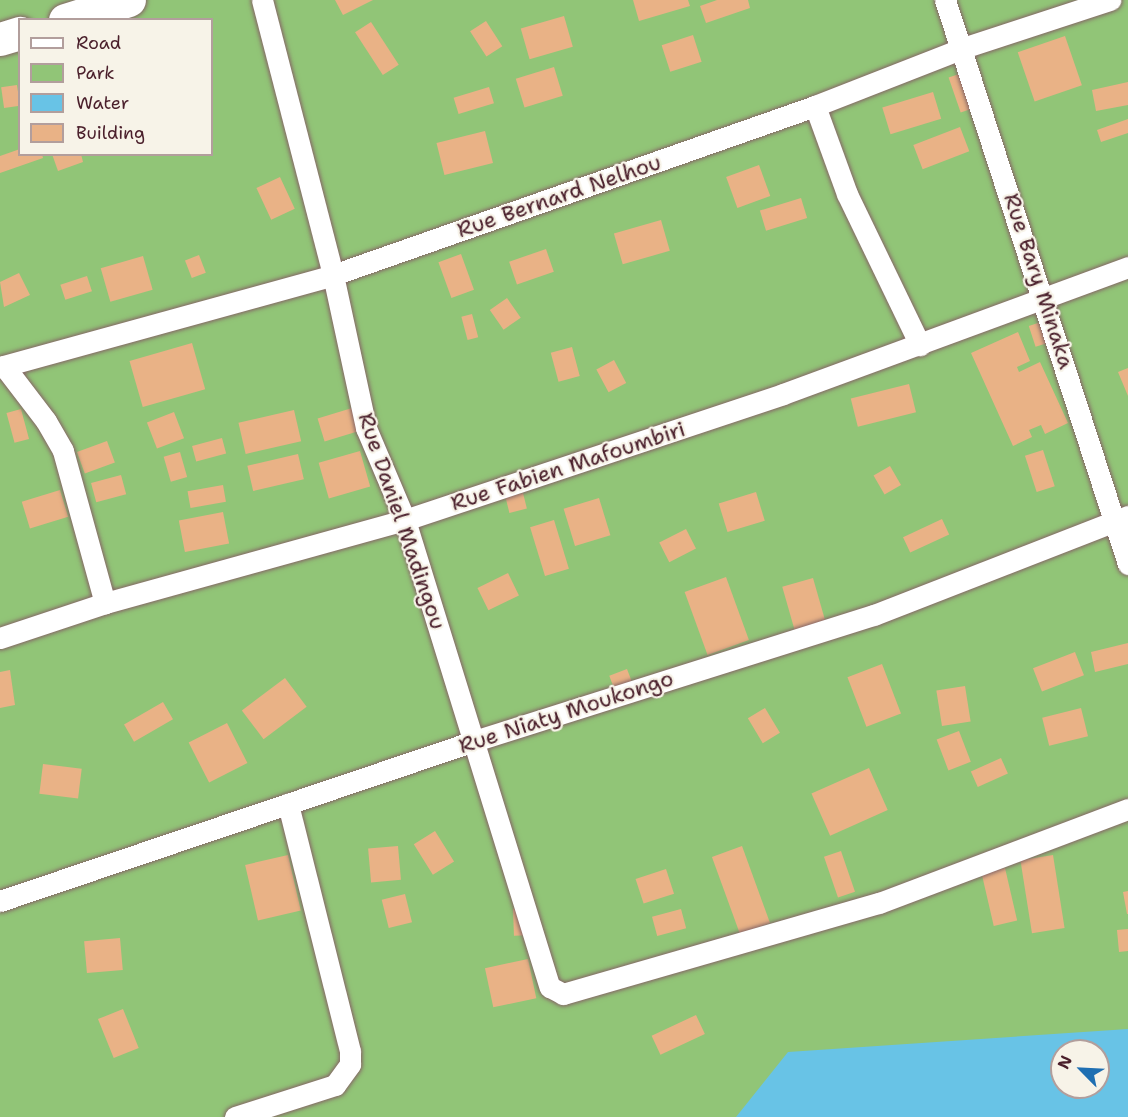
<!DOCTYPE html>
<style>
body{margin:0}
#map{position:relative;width:1128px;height:1117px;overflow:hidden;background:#f3e9d4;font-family:"Shantell Sans",sans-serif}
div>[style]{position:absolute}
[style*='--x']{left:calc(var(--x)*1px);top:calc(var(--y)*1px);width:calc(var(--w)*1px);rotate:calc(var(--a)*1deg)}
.green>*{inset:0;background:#91c577}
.water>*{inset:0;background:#68c3e6}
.building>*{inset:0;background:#e9b286;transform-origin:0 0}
.roads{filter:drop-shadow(0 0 2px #856666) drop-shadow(0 0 2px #856666)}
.minor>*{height:21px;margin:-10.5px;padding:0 10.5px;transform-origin:10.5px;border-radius:10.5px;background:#fff}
.trunk>*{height:33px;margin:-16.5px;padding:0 16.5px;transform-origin:16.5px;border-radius:16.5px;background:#fff}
span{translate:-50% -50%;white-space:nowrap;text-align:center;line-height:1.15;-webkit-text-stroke:4.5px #f7f3e8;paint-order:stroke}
.street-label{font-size:22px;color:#4a1f2b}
.legend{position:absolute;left:18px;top:18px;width:195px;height:138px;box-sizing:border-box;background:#f7f3e8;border:2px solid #b29e9c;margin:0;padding:8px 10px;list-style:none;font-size:18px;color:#4a1f2b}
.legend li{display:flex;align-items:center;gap:12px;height:30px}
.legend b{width:30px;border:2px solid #b29e9c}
.north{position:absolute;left:1050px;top:1039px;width:60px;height:60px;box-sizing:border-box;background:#f7f3e8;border:2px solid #b29e9c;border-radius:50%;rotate:294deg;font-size:16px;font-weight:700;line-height:24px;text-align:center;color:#4a1f2b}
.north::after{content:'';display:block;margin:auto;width:21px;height:27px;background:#1f6fb2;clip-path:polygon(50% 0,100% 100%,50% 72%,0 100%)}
</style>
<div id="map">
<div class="green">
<div style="clip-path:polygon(evenodd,0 0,1128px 0,1128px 1117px,0 1117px,0 0,20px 20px,212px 20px,212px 154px,20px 154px,20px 20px,0 0,1062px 1051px,1098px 1051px,1098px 1087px,1062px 1087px,1062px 1051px)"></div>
</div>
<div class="water">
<div style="clip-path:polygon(evenodd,1128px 1029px,1128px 1117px,736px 1117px,788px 1052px,1128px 1029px,1062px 1051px,1098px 1051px,1098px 1087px,1062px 1087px,1062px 1051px)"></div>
</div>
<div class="building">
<div style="clip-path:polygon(335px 0,373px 0,343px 15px)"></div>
<div style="clip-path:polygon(633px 0,688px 0,690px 6px,639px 21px)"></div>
<div style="clip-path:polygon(717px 0,748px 0,750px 8px,706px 23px,700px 6px)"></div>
<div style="left:564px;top:16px;width:32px;height:45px;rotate:74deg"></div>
<div style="left:486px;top:21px;width:30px;height:19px;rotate:57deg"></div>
<div style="left:371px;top:22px;width:51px;height:19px;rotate:57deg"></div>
<div style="left:693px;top:35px;width:28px;height:33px;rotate:72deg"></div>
<div style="left:1065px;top:36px;width:52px;height:50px;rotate:71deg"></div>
<div style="left:554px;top:67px;width:30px;height:40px;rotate:73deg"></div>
<div style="left:959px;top:74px;width:37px;height:11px;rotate:71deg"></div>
<div style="clip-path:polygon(1128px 82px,1128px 105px,1096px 111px,1092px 90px)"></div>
<div style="left:17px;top:85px;width:21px;height:16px;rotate:82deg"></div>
<div style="left:489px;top:87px;width:17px;height:37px;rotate:73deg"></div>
<div style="left:933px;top:92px;width:28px;height:53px;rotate:73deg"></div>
<div style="clip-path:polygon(1128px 119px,1128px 133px,1101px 142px,1097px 130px)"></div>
<div style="left:960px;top:127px;width:26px;height:50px;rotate:69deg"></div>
<div style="left:485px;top:131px;width:33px;height:50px;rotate:76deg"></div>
<div style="clip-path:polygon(20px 149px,20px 154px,42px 154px,43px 158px,0 173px,0 156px)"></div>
<div style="clip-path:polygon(52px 154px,81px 154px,83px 162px,58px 171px)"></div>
<div style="left:759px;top:165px;width:33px;height:35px;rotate:70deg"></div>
<div style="left:280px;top:177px;width:35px;height:26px;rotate:65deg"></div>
<div style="left:801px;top:198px;width:21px;height:43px;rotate:73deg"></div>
<div style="left:661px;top:220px;width:32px;height:49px;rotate:74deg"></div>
<div style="left:546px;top:249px;width:24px;height:39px;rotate:71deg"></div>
<div style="left:461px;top:254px;width:38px;height:24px;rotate:70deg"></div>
<div style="left:199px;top:255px;width:19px;height:15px;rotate:69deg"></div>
<div style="left:143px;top:256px;width:35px;height:44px;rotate:74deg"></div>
<div style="clip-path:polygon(19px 273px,30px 295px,4px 307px,0 282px)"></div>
<div style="left:87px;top:276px;width:16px;height:28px;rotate:72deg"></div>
<div style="left:507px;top:298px;width:24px;height:21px;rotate:55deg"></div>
<div style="left:472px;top:314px;width:24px;height:11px;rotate:75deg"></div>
<div style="left:1044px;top:321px;width:22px;height:16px;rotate:72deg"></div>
<div style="clip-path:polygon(1018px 332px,1030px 361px,1017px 367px,1019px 372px,1040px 362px,1068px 423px,1045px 434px,1041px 425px,1029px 430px,1032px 437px,1013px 446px,971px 353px)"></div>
<div style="left:192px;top:343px;width:48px;height:65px;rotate:74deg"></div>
<div style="left:572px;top:347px;width:30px;height:22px;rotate:75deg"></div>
<div style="left:614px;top:360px;width:26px;height:20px;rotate:62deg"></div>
<div style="clip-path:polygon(1128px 368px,1128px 396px,1118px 372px)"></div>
<div style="left:909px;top:384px;width:29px;height:60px;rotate:76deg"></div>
<div style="left:352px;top:408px;width:24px;height:36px;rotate:73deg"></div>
<div style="left:21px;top:409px;width:31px;height:15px;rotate:75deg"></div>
<div style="left:294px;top:410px;width:32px;height:57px;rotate:77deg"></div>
<div style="left:174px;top:412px;width:28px;height:29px;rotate:69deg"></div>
<div style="left:222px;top:438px;width:16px;height:31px;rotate:75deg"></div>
<div style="left:107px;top:441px;width:23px;height:32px;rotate:70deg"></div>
<div style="left:1043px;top:450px;width:38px;height:19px;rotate:72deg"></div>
<div style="left:360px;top:451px;width:37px;height:43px;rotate:74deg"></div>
<div style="left:180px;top:452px;width:26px;height:17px;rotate:74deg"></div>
<div style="left:298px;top:454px;width:26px;height:52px;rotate:77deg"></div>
<div style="left:890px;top:466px;width:22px;height:19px;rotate:60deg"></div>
<div style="left:121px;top:475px;width:20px;height:31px;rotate:75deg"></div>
<div style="left:223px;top:485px;width:17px;height:36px;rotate:80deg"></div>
<div style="left:60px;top:490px;width:28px;height:40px;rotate:73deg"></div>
<div style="left:756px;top:492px;width:30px;height:39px;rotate:73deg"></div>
<div style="left:523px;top:493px;width:16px;height:18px;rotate:76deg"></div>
<div style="left:599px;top:498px;width:39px;height:37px;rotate:73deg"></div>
<div style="left:223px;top:512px;width:32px;height:45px;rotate:79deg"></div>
<div style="left:942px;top:519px;width:17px;height:43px;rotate:65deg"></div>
<div style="left:554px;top:520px;width:51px;height:25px;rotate:73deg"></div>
<div style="left:686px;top:529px;width:22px;height:30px;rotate:63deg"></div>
<div style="left:508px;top:573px;width:25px;height:34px;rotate:64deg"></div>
<div style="left:726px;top:577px;width:67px;height:44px;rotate:70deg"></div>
<div style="left:813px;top:578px;width:48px;height:32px;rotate:74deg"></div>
<div style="clip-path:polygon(1128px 643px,1128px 664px,1095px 672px,1091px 652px)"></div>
<div style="left:1075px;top:652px;width:25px;height:45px;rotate:69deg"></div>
<div style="left:882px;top:664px;width:53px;height:37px;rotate:69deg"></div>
<div style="left:627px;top:669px;width:28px;height:19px;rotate:69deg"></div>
<div style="clip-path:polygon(10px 670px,15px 705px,0 708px,0 672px)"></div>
<div style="left:285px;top:678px;width:36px;height:54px;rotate:53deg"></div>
<div style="left:965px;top:686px;width:36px;height:29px;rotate:81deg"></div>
<div style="left:163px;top:702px;width:20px;height:45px;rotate:60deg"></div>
<div style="left:765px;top:708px;width:29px;height:20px;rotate:59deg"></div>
<div style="left:1081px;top:708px;width:29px;height:40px;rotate:76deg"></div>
<div style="left:227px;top:723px;width:45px;height:43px;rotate:63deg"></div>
<div style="left:959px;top:731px;width:33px;height:24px;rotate:69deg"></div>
<div style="left:1001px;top:758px;width:17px;height:33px;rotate:66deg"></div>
<div style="left:43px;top:764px;width:39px;height:30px;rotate:7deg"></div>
<div style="left:869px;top:768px;width:46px;height:63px;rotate:66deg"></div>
<div style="left:435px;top:831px;width:36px;height:25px;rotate:58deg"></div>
<div style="left:398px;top:846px;width:34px;height:30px;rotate:85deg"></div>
<div style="left:742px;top:846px;width:82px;height:32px;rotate:70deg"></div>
<div style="left:841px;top:851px;width:43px;height:18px;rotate:71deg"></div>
<div style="left:288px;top:855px;width:57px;height:44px;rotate:77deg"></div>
<div style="left:1053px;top:855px;width:74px;height:33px;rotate:81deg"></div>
<div style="left:1005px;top:868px;width:54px;height:24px;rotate:77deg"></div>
<div style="left:666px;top:869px;width:26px;height:32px;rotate:72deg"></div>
<div style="clip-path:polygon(1128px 891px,1128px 914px,1127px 914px,1123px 892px)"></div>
<div style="left:405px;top:894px;width:29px;height:24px;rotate:76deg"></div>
<div style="left:535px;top:908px;width:27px;height:22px;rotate:88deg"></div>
<div style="left:681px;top:909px;width:20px;height:30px;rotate:75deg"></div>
<div style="clip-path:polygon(1128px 929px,1128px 951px,1119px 952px,1117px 930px)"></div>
<div style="left:120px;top:938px;width:32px;height:36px;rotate:85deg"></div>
<div style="left:528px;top:959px;width:40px;height:44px;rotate:78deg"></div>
<div style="left:123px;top:1009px;width:42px;height:27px;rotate:68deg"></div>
<div style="left:696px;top:1015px;width:21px;height:49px;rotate:65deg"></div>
</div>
<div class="roads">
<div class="minor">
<div style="--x:262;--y:0;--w:284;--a:75.5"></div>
<div style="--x:333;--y:275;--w:157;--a:77.8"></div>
<div style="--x:366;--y:428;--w:100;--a:67"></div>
<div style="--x:405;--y:520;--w:489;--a:72.8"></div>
<div style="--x:550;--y:987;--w:15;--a:28"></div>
<div style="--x:563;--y:994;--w:329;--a:-16.1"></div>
<div style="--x:879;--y:903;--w:266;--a:-20.7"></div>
<div style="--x:945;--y:0;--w:593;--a:72.02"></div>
<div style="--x:815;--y:106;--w:94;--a:70"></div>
<div style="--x:847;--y:194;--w:168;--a:64.2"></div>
<div style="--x:4;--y:366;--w:69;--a:52.6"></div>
<div style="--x:46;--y:421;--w:34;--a:60"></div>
<div style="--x:63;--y:451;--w:158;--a:74.6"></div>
<div style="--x:0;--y:367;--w:345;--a:-15.4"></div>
<div style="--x:333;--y:275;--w:511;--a:-19.32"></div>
<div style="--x:815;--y:106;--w:159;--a:-21.4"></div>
<div style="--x:963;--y:48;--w:155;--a:-18.1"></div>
<div style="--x:0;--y:638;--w:111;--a:-18.4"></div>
<div style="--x:105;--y:603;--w:311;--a:-15.5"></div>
<div style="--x:405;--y:520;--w:398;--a:-18.4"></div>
<div style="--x:783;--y:394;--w:368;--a:-20.2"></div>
<div style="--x:0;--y:901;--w:500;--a:-18.65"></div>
<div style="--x:474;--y:741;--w:419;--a:-17.5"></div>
<div style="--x:874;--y:615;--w:273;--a:-21.3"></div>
<div style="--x:235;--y:1117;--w:105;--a:-17.7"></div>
<div style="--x:335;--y:1085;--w:26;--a:-54"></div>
<div style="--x:350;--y:1064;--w:13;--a:-90"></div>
<div style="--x:350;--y:1051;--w:255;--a:-104.1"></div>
</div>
<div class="trunk">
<div style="--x:65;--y:20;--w:67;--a:-17.4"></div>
<div style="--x:0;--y:39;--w:21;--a:-17"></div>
</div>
</div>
<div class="street-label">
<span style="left:559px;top:196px;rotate:-19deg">Rue Bernard Nelhou</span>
<span style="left:1039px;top:281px;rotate:72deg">Rue Bary Minaka</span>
<span style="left:568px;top:466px;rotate:-18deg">Rue Fabien Mafoumbiri</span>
<span style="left:402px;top:521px;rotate:71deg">Rue Daniel Madingou</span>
<span style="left:566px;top:712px;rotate:-18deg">Rue Niaty Moukongo</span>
</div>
<ul class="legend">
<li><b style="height:8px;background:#fff"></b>Road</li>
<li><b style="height:16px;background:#91c577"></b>Park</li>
<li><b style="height:16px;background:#68c3e6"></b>Water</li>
<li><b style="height:16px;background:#e9b286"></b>Building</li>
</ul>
<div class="north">N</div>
</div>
